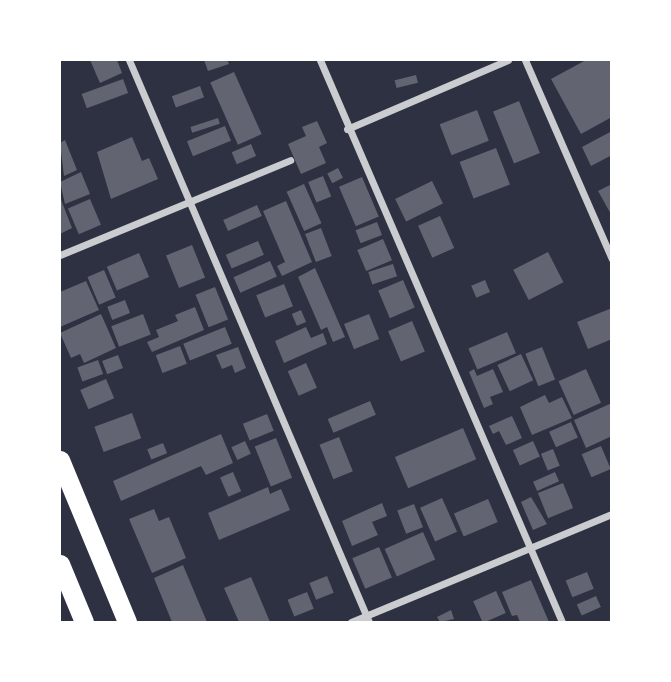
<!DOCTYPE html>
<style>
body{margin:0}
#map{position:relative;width:671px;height:682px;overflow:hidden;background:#2d3142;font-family:Quicksand,sans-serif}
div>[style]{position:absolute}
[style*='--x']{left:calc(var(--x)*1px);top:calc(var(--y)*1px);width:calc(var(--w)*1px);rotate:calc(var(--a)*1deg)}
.building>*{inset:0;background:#626471;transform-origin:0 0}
.minor>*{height:7px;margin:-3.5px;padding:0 3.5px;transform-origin:3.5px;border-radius:3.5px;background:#caccd0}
.trunk>*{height:19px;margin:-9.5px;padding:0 9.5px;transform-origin:9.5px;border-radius:9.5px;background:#fff}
span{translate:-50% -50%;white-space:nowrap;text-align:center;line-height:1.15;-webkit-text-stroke:5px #fff;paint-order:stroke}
.frame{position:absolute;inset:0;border:61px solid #fff;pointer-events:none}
</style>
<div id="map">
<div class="building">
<div style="clip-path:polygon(90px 60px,117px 60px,122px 73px,100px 83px)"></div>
<div style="clip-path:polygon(204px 60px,227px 60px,229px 64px,208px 71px)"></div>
<div style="clip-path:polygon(586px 60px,612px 60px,612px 117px,581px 134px,551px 79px)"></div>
<div style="left:234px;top:72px;width:68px;height:26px;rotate:66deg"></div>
<div style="left:416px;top:75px;width:8px;height:22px;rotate:76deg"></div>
<div style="left:123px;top:79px;width:15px;height:44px;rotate:70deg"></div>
<div style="left:200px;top:86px;width:12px;height:30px;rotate:70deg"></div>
<div style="left:519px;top:101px;width:56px;height:28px;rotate:68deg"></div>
<div style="left:477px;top:110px;width:33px;height:40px;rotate:69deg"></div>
<div style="left:218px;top:118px;width:6px;height:29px;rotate:72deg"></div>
<div style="clip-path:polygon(317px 121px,327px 143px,319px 147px,326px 163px,301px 174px,288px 144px,306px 136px,302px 127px)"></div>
<div style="left:225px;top:126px;width:16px;height:41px;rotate:68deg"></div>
<div style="clip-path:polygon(612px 131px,612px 155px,591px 166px,582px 147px)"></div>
<div style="clip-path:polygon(132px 137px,142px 161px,149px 158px,158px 179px,111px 199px,97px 152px)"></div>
<div style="clip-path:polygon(65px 140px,77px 170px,64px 176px,60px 143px)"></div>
<div style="left:251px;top:144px;width:13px;height:21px;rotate:67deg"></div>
<div style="left:496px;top:148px;width:39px;height:39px;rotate:69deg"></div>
<div style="left:338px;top:168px;width:11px;height:12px;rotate:63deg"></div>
<div style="clip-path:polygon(81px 172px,90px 194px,65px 204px,60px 182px)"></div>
<div style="left:323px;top:176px;width:22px;height:16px;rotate:68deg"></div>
<div style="left:362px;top:177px;width:43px;height:25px;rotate:67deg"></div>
<div style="left:432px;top:181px;width:25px;height:41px;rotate:64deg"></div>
<div style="left:304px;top:184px;width:43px;height:19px;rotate:66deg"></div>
<div style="clip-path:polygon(612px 184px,612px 216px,598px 191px)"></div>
<div style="clip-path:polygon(60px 197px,72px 228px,60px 234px)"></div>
<div style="left:90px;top:199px;width:28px;height:24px;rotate:67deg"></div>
<div style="clip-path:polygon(286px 201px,312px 262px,282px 276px,277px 266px,285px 262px,263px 211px)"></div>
<div style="left:257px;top:205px;width:12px;height:37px;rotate:66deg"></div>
<div style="left:440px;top:216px;width:35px;height:24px;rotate:66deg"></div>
<div style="left:377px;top:222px;width:14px;height:23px;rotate:69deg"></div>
<div style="left:321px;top:228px;width:30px;height:17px;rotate:69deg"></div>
<div style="left:383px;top:239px;width:23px;height:28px;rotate:67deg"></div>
<div style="left:258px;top:241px;width:15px;height:35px;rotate:67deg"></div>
<div style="left:192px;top:245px;width:35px;height:28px;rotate:68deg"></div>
<div style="left:548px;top:252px;width:34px;height:39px;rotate:63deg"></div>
<div style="left:139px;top:253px;width:26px;height:35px;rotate:67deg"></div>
<div style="left:270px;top:261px;width:17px;height:40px;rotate:66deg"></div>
<div style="left:393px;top:264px;width:13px;height:26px;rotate:72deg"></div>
<div style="clip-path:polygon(315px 268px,345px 337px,333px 342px,327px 327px,321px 330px,298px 277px)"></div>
<div style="left:104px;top:270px;width:30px;height:18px;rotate:67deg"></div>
<div style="left:403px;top:280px;width:30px;height:27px;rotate:67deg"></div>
<div style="left:485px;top:280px;width:13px;height:15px;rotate:67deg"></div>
<div style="clip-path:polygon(86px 281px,99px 310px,60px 327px,60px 292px)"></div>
<div style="left:284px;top:284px;width:24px;height:30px;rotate:68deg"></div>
<div style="left:215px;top:287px;width:35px;height:21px;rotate:68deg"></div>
<div style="left:125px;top:300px;width:14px;height:19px;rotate:69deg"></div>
<div style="clip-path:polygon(195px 307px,204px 330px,152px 352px,147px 342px,159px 337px,156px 330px,178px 321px,175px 315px)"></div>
<div style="clip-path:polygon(612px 308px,612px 339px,588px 349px,577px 322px)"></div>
<div style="left:301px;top:310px;width:13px;height:10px;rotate:67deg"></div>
<div style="clip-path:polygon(101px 314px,116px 348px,84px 363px,80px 354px,71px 358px,60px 333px)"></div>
<div style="left:143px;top:314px;width:22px;height:34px;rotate:69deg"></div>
<div style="left:369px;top:314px;width:27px;height:27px;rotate:68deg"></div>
<div style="left:412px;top:321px;width:33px;height:26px;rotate:67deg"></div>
<div style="left:225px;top:327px;width:18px;height:45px;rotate:68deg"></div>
<div style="clip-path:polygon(306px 327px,311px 338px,323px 333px,327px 344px,284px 363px,275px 341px)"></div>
<div style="left:507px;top:332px;width:23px;height:42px;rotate:67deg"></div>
<div style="left:180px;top:346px;width:19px;height:26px;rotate:69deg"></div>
<div style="clip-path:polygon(238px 347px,246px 368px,235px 373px,232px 365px,222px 369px,216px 355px)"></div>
<div style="left:542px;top:347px;width:35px;height:18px;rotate:68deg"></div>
<div style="left:521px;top:354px;width:29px;height:26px;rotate:65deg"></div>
<div style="left:118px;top:355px;width:14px;height:17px;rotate:69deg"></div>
<div style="left:98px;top:360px;width:15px;height:22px;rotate:70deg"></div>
<div style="left:306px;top:363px;width:27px;height:20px;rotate:66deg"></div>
<div style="clip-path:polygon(474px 369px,477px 376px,493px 369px,503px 392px,490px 397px,493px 404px,484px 408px,469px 372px)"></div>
<div style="left:586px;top:369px;width:37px;height:30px;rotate:66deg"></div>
<div style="left:106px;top:379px;width:21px;height:28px;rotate:67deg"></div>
<div style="clip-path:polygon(545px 395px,549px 403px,562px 397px,572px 418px,532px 435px,520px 407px)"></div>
<div style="left:370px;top:401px;width:15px;height:46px;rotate:67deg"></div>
<div style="clip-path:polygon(612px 403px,612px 436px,586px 448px,574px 420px)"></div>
<div style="left:132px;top:413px;width:27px;height:40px;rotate:70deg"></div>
<div style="left:267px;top:414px;width:18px;height:26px;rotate:68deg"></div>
<div style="clip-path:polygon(512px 416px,522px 438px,506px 445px,499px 431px,493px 434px,489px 426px)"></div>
<div style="left:571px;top:422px;width:17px;height:24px;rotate:66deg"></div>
<div style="left:463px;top:428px;width:34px;height:74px;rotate:67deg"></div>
<div style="clip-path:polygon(221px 434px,233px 463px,206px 475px,201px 466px,121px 501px,113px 481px)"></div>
<div style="left:339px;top:437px;width:37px;height:21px;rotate:68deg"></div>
<div style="left:276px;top:438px;width:43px;height:23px;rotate:68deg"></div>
<div style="left:245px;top:441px;width:14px;height:15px;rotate:65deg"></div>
<div style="left:533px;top:441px;width:17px;height:22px;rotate:66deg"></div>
<div style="left:163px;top:443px;width:11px;height:17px;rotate:68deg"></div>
<div style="left:601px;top:446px;width:25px;height:21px;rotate:67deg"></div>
<div style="left:553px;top:449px;width:18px;height:13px;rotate:68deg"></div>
<div style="left:233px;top:472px;width:21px;height:14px;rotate:67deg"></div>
<div style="left:555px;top:472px;width:10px;height:24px;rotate:66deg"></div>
<div style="left:563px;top:483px;width:27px;height:27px;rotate:68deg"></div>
<div style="clip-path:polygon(268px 487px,270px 494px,281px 489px,290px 510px,219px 540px,208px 513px)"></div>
<div style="clip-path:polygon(531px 497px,547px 524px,533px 530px,521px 502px)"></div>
<div style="left:442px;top:498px;width:37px;height:24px;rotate:66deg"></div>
<div style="left:488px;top:499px;width:25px;height:37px;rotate:67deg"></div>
<div style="clip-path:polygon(382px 503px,387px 516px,372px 522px,378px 535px,352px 546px,342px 521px)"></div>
<div style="left:414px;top:504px;width:25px;height:18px;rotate:69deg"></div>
<div style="clip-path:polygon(154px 509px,159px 521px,169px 517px,186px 558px,152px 573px,129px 519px)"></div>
<div style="left:423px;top:532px;width:30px;height:42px;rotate:66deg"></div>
<div style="left:379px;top:547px;width:33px;height:29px;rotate:67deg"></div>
<div style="clip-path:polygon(183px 565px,207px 622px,172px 622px,154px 578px)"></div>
<div style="left:587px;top:572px;width:18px;height:23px;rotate:68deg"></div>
<div style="left:327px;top:576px;width:18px;height:19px;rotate:68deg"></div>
<div style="clip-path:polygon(251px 577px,270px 622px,239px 622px,224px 588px)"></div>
<div style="clip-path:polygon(531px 580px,549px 622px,520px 622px,517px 615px,512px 616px,502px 592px)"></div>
<div style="left:496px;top:591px;width:24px;height:25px;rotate:66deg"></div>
<div style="left:307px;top:592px;width:18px;height:21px;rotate:68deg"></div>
<div style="left:596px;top:596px;width:12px;height:21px;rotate:66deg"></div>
<div style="clip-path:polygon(451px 610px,454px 619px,440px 622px,437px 617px)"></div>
</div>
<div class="minor">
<div style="--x:129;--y:60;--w:611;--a:66.88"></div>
<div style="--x:320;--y:60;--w:612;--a:66.7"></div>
<div style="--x:525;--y:60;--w:217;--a:66.4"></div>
<div style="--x:347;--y:129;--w:175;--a:-23.2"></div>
<div style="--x:60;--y:255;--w:249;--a:-22.4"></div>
<div style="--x:351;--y:622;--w:282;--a:-22.5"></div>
</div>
<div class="trunk">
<div style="--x:60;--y:460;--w:175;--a:67.5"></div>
<div style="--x:60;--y:564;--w:63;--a:67.5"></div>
</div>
<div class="frame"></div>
</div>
